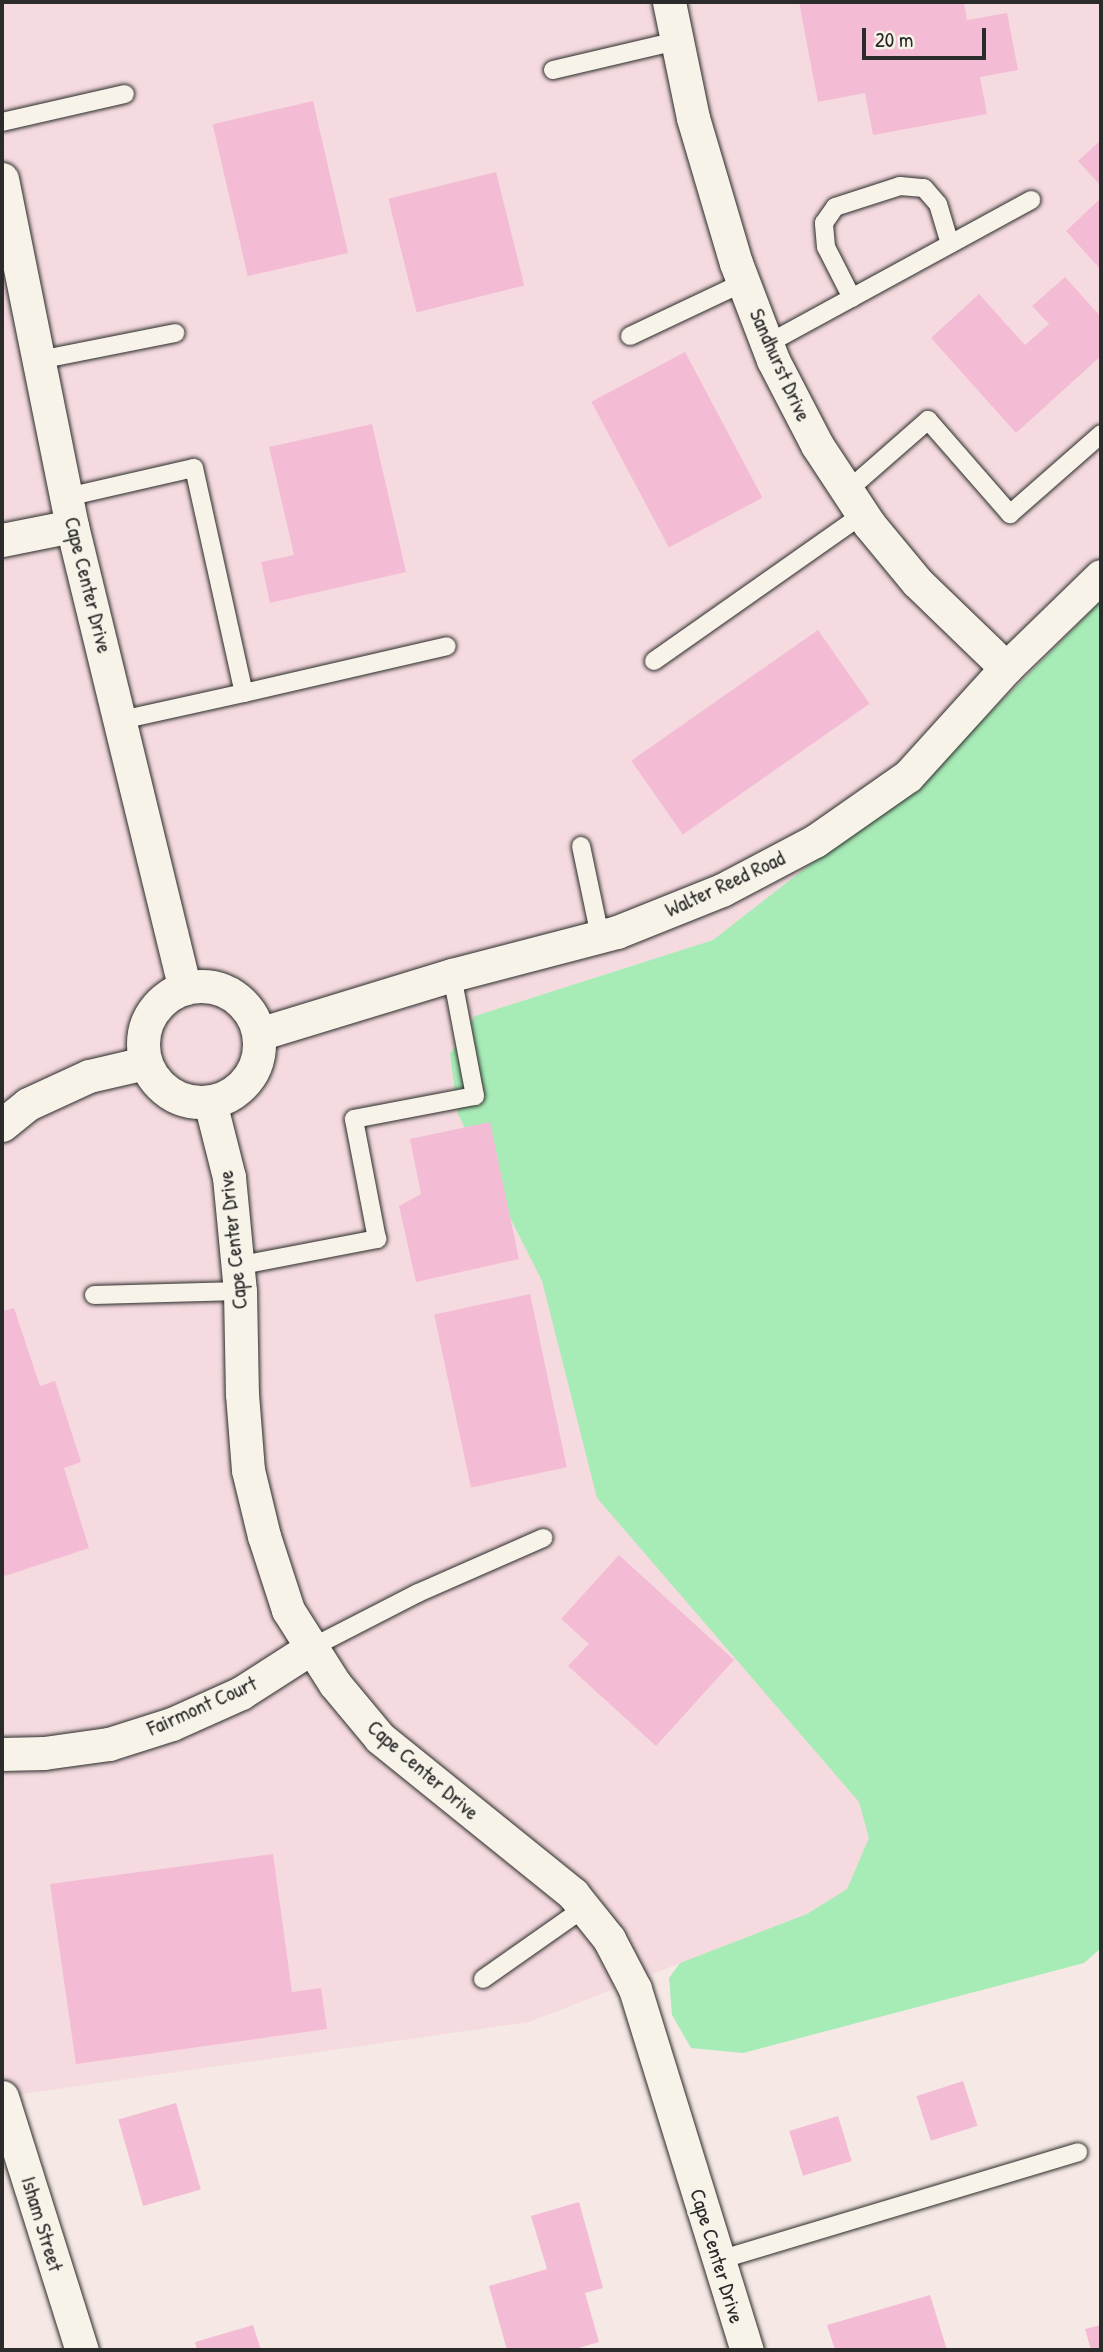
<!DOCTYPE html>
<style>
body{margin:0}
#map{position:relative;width:1103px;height:2352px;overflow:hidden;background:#f6e8e4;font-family:"Patrick Hand",sans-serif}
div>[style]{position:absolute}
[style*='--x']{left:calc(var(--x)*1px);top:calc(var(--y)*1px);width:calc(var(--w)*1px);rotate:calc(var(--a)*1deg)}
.built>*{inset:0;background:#f5dbdf}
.green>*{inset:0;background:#a7ecb7}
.building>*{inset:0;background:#f3bcd4;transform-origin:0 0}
.roads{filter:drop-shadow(0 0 2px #2b2b2b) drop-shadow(0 0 2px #2b2b2b)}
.service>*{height:18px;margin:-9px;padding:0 9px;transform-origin:9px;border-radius:9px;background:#f7f3e8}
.minor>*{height:33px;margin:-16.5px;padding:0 16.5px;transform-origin:16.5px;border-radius:16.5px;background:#f7f3e8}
.minor>.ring{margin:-16.5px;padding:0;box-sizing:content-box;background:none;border:33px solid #f7f3e8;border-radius:50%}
span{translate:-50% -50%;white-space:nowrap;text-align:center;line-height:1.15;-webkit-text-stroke:5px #f7f3e8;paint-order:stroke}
.street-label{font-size:21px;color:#2b2b2b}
.frame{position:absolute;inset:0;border:4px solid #2b2b2b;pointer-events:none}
.scale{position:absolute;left:862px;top:28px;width:124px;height:32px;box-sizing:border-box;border:4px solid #2b2b2b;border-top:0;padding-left:9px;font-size:21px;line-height:24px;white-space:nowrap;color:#2b2b2b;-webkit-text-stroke:5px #f7f3e8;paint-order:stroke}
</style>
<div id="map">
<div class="built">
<div style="clip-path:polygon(2px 2px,1101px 2px,1101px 583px,1006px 668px,825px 485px,1007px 694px,940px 763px,713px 940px,475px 1016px,872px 1817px,861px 1893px,529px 2022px,2px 2097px)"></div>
</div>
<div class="green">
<div style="clip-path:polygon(1101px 601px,1101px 1948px,1084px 1963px,743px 2053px,691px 2048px,672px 2015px,669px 1978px,680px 1963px,807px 1914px,847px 1889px,869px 1838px,859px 1802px,597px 1498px,542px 1281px,458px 1114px,450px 1054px,475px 1016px,713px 940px,940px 763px)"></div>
</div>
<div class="building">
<div style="clip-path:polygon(799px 2px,964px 2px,967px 20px,1007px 13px,1018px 70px,980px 77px,987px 114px,873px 135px,865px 93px,818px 102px)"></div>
<div style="left:313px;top:101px;width:156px;height:103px;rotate:77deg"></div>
<div style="clip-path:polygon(1101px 140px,1101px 186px,1078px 161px)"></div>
<div style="left:496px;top:172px;width:117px;height:111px;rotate:76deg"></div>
<div style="clip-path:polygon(1101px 198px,1101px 270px,1066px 231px)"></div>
<div style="clip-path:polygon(1065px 277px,1101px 317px,1101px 356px,1016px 433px,931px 338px,979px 294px,1025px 345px,1049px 324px,1032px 306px)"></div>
<div style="left:685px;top:352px;width:165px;height:106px;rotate:62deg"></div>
<div style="clip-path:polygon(372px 424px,406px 572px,270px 603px,261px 562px,294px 555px,269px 447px)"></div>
<div style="left:818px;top:630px;width:90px;height:228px;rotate:55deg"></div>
<div style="clip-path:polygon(490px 1122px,519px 1259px,416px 1282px,399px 1206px,421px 1194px,410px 1139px)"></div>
<div style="left:530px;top:1294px;width:177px;height:98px;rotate:78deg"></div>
<div style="clip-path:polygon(14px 1308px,40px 1386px,55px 1381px,81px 1462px,64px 1468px,89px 1548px,2px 1577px,2px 1311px)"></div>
<div style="clip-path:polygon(619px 1555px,734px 1660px,656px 1746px,568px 1666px,589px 1644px,561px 1619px)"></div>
<div style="clip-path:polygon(273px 1854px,292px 1992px,321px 1988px,327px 2029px,76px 2064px,50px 1884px)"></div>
<div style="left:963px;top:2081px;width:47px;height:49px;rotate:72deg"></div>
<div style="left:176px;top:2103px;width:90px;height:60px;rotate:74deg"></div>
<div style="left:838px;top:2116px;width:47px;height:51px;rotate:73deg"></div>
<div style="clip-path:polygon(579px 2202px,603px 2288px,585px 2293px,599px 2342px,572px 2350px,507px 2350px,489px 2286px,547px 2269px,531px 2216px)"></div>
<div style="clip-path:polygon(930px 2295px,947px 2350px,835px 2350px,827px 2325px)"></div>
<div style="clip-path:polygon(253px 2325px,261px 2350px,197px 2350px,195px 2342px)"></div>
<div style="clip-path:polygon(1101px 2325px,1101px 2350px,1091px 2350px,1085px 2329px)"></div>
</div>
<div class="roads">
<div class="service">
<div style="--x:553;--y:70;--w:127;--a:-13.2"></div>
<div style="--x:2;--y:122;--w:126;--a:-12.8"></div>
<div style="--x:852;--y:298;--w:57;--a:-117"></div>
<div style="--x:826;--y:247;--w:24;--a:-95"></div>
<div style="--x:824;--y:223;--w:19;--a:-55"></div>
<div style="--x:835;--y:207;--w:68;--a:-17.9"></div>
<div style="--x:900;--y:186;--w:24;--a:5"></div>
<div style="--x:924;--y:188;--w:21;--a:49"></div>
<div style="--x:938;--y:204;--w:42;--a:73.3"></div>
<div style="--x:630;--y:336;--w:126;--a:-25.3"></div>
<div style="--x:767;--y:344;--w:301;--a:-28.6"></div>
<div style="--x:39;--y:360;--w:139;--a:-11.2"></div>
<div style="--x:847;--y:491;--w:108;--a:-41.2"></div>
<div style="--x:928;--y:420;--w:125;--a:48.9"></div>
<div style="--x:1010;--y:514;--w:121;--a:-41.3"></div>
<div style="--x:67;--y:497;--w:130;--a:-12.9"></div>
<div style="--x:194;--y:468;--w:230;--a:77.5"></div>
<div style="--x:244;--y:693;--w:208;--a:-13"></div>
<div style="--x:654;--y:661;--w:256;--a:-35.1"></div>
<div style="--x:121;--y:720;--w:126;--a:-12.4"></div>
<div style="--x:581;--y:846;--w:92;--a:78.1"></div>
<div style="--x:237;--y:1266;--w:143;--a:-10.9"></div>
<div style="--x:377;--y:1239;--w:122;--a:-100.9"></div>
<div style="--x:354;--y:1119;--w:123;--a:-10.8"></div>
<div style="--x:475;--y:1096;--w:123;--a:-100.8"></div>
<div style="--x:94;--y:1295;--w:146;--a:-1.6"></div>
<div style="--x:311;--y:1648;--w:120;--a:-27.2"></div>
<div style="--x:418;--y:1593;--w:137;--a:-23.7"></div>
<div style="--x:483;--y:1979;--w:123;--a:-35.1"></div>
<div style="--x:719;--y:2260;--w:375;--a:-16.7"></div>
</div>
<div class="minor">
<div style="--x:669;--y:2;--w:118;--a:78.3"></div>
<div style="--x:693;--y:118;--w:151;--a:73.5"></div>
<div style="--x:736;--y:263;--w:104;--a:69.1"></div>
<div style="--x:773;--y:360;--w:96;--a:62.6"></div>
<div style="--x:817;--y:445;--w:95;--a:56.6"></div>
<div style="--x:869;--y:524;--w:75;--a:50.4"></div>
<div style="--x:917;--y:582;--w:124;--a:44"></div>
<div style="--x:2;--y:179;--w:354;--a:78.6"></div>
<div style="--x:72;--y:526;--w:476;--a:76.3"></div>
<div style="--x:2;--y:540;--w:71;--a:-11.3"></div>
<div class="ring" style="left:143px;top:986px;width:83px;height:83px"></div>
<div style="--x:259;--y:1034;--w:202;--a:-17"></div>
<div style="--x:452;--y:975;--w:171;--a:-14.6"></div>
<div style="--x:617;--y:932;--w:113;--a:-21.8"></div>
<div style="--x:722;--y:890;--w:105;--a:-27.8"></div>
<div style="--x:815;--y:841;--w:113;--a:-35"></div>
<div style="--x:908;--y:776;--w:146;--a:-47.8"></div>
<div style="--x:1006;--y:668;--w:132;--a:-44.1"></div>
<div style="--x:210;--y:1102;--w:77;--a:75.8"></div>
<div style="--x:229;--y:1177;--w:115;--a:84.5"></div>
<div style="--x:240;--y:1291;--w:103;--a:88.9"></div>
<div style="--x:242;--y:1394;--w:76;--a:85.5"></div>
<div style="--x:248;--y:1470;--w:68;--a:76.4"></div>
<div style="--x:264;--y:1536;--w:78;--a:72"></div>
<div style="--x:288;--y:1610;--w:88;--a:57.6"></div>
<div style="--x:335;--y:1684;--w:70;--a:50.2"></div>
<div style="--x:380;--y:1738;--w:248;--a:38.9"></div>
<div style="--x:573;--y:1894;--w:58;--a:51.3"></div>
<div style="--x:609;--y:1939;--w:56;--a:62.5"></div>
<div style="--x:635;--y:1989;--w:378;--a:72.8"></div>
<div style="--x:2;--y:1125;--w:33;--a:-39"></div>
<div style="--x:28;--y:1104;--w:67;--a:-24.7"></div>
<div style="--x:89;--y:1076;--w:57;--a:-13.1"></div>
<div style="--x:2;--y:1754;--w:42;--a:-1.4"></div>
<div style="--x:44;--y:1753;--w:66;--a:-7.9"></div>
<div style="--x:109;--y:1744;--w:66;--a:-17.6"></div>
<div style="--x:172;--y:1724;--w:76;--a:-24.2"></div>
<div style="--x:241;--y:1693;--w:83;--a:-32.7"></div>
<div style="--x:2;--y:2097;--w:265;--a:72.5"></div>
</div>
</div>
<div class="street-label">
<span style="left:780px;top:365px;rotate:66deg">Sandhurst Drive</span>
<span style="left:88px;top:585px;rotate:76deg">Cape Center Drive</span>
<span style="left:725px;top:884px;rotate:-25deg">Walter Reed Road</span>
<span style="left:233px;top:1240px;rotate:-96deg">Cape Center Drive</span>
<span style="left:202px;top:1706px;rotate:-24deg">Fairmont Court</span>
<span style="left:423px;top:1770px;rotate:41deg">Cape Center Drive</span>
<span style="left:42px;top:2224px;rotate:73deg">Isham Street</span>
<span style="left:717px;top:2256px;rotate:73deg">Cape Center Drive</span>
</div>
<div class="frame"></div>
<div class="scale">20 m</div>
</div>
